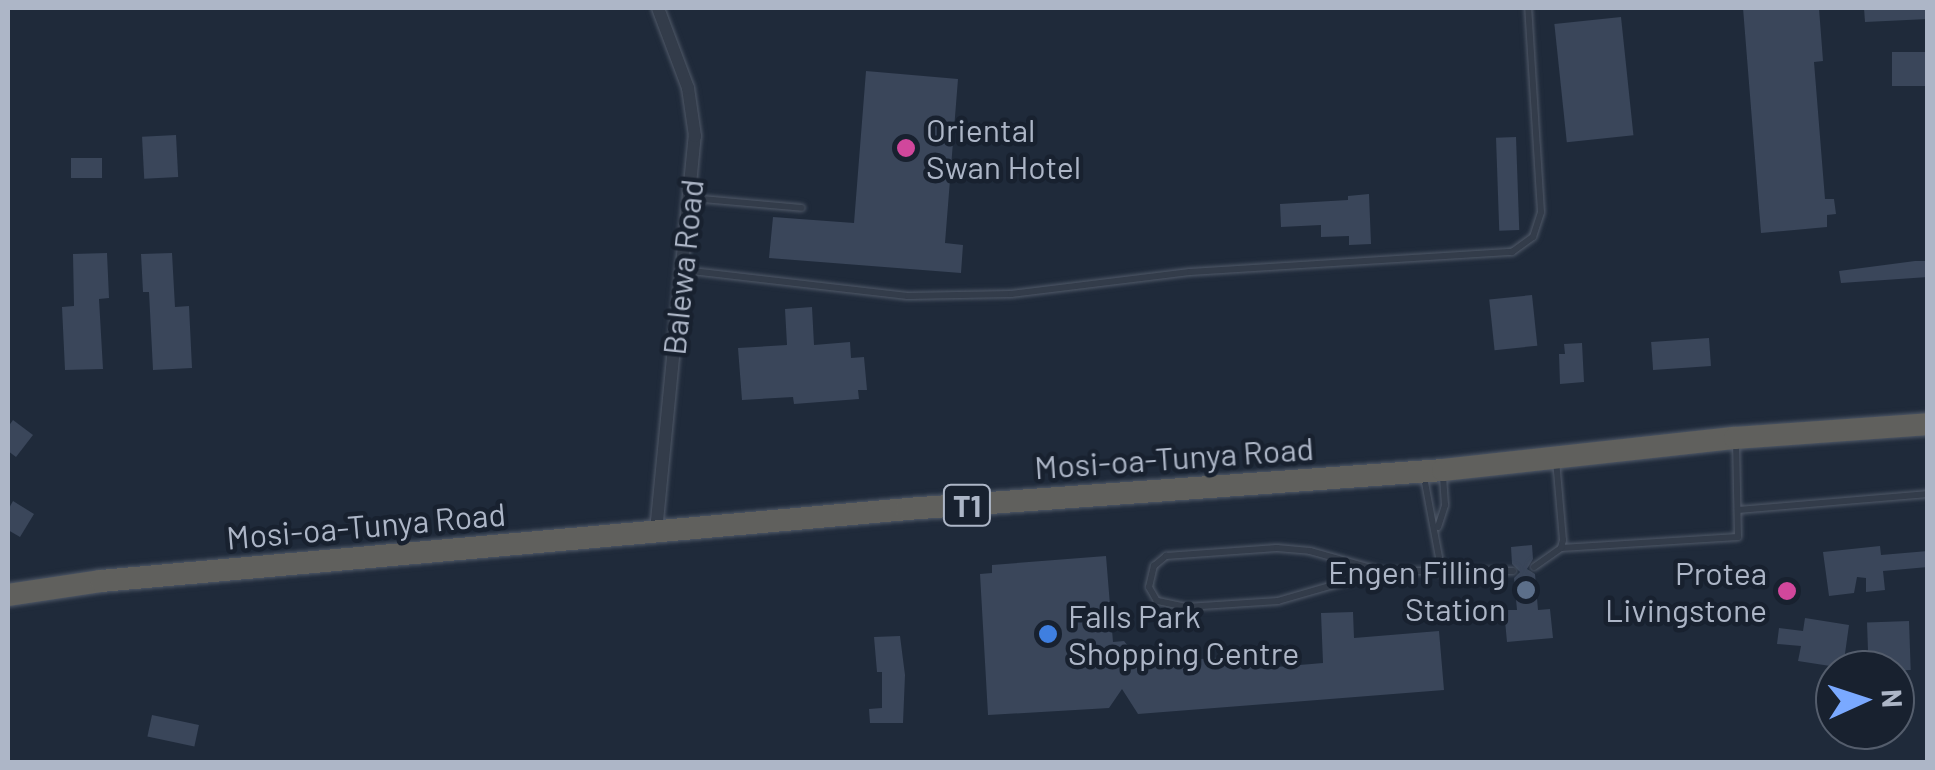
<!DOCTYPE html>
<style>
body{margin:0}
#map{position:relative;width:1935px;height:770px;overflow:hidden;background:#1f2a3a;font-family:Barlow,sans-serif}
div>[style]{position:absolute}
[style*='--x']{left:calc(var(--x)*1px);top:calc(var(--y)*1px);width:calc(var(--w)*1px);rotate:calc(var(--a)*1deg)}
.building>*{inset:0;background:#3a465a;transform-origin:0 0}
.roads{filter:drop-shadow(0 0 2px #505968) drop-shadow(0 0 2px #505968)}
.service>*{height:6px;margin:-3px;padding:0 3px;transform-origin:3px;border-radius:3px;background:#333c4a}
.minor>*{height:12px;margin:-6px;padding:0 6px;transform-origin:6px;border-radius:6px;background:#333c4a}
.trunk>*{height:22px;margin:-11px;padding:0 11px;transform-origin:11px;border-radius:11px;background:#60605d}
.dots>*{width:28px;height:28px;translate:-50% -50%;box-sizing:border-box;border:5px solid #18212f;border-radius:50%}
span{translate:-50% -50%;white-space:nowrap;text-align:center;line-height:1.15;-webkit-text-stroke:9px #18212f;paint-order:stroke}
.shield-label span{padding:2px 8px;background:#18212f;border:2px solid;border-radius:8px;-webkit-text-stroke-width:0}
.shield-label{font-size:30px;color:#adb6c7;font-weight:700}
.poi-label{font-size:32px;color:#adb6c7}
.left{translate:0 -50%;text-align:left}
.right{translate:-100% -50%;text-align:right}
.street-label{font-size:32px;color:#adb6c7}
.frame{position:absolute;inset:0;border:10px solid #adb6c7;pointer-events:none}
.north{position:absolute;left:1815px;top:650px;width:100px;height:100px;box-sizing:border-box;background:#18212f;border:2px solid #545d6c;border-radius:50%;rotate:87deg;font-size:28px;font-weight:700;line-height:40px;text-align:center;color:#adb6c7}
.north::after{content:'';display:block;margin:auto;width:35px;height:45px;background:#7aa9ff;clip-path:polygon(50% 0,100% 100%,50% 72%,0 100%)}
</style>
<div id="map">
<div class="building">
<div style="clip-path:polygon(1743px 8px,1819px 8px,1823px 61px,1814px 62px,1825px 199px,1834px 199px,1836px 214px,1827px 215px,1827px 227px,1761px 233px)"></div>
<div style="clip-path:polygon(1864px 8px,1928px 8px,1928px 19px,1865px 22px)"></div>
<div style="left:1621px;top:17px;width:119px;height:67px;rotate:84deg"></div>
<div style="left:1928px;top:52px;width:34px;height:36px;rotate:90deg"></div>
<div style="clip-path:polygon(866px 71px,958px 79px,945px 243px,963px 245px,961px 273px,769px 258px,773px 217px,854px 223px)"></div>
<div style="left:176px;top:135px;width:42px;height:34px;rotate:87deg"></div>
<div style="left:1516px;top:137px;width:93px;height:20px;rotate:88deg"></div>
<div style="left:71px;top:158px;width:31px;height:20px"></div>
<div style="clip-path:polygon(1369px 194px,1371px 244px,1349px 245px,1349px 236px,1321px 237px,1321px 225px,1281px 227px,1280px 204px,1348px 200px,1348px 196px)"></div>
<div style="clip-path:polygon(107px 253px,109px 298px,99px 299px,103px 369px,65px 370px,62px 307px,74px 306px,73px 254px)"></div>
<div style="clip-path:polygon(172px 253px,175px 307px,189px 306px,192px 368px,153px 370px,149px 292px,143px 292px,141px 254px)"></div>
<div style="clip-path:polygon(1915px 261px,1928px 261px,1928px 277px,1841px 283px,1839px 271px)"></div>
<div style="left:1532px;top:295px;width:51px;height:43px;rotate:84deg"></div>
<div style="clip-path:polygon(812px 307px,814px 345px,850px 342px,851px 358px,864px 357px,867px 390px,858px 390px,859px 399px,794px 404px,793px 397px,742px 400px,738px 348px,787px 345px,785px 309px)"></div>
<div style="left:1709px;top:338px;width:28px;height:58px;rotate:86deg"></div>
<div style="clip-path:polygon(1582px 343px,1584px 382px,1560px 384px,1559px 354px,1565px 354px,1564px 344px)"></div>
<div style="clip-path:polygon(13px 420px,33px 435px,16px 457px,8px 451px,8px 427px)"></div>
<div style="clip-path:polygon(13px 501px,34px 514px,20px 537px,8px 530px,8px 510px)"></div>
<div style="clip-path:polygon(1532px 545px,1533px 559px,1527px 569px,1535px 574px,1538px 610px,1550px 609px,1553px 638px,1507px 642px,1504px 610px,1517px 610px,1514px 578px,1520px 572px,1512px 564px,1511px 547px)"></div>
<div style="clip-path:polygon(1880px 546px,1881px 555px,1928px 551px,1928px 567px,1883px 571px,1885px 590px,1866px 592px,1866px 578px,1857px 577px,1854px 593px,1829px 596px,1823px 552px)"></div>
<div style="clip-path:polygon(1106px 556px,1113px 642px,1124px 641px,1142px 664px,1236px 656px,1254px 669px,1323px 663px,1321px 613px,1353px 612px,1354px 638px,1439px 631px,1444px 690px,1138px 714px,1122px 689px,1109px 708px,988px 715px,980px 574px,992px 573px,992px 565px)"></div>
<div style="clip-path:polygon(1805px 618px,1849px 625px,1843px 668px,1798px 661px,1801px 646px,1777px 644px,1779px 628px,1803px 631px)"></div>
<div style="left:1909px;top:621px;width:49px;height:42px;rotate:88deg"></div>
<div style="clip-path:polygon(900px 636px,905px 675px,903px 723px,870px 723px,869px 709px,882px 708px,882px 672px,877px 672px,874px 637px)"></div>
<div style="left:152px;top:715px;width:48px;height:22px;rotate:12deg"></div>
</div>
<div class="roads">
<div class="service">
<div style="--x:691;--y:198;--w:111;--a:5.1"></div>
<div style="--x:683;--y:270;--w:226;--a:6.6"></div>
<div style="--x:908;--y:296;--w:103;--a:-1.1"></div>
<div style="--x:1011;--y:294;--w:180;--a:-7"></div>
<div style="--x:1190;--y:272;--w:323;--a:-3.6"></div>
<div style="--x:1512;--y:252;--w:26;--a:-36"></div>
<div style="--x:1533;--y:237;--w:26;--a:-72"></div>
<div style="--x:1541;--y:212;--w:204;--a:-93.6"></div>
<div style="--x:1424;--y:477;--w:98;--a:79.4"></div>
<div style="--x:1738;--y:510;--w:191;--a:-4.8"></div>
<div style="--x:1438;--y:527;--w:23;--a:-72"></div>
<div style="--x:1445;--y:505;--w:29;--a:-94"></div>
<div style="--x:1561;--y:548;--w:177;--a:-3.6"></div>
<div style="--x:1738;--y:537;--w:93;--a:-91.2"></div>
<div style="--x:1534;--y:567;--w:33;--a:-35"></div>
<div style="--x:1561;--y:548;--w:8;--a:-76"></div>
<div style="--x:1563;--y:540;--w:80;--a:-95"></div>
<div style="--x:1382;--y:571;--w:108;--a:163.9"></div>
<div style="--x:1278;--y:601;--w:92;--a:176.3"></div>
<div style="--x:1186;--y:607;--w:30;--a:-168"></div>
<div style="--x:1157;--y:601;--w:16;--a:-120"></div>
<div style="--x:1149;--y:587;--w:22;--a:-77"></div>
<div style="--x:1154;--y:566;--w:16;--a:-40"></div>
<div style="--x:1166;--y:556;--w:111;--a:-4.1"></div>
<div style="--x:1277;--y:548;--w:33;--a:5"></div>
<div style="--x:1310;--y:551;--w:75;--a:15.5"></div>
<div style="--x:1382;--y:571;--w:131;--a:0"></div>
</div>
<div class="minor">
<div style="--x:656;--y:531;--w:397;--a:-84.4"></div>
<div style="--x:695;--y:136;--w:49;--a:-98.3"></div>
<div style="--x:688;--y:88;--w:85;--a:-110.6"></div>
</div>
<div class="trunk">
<div style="--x:8;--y:595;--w:94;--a:-8.6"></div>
<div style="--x:101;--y:581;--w:809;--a:-5.1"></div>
<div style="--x:907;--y:509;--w:537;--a:-4.16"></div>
<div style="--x:1443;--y:470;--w:294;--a:-6.3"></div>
<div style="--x:1735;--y:438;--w:194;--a:-4.1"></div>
</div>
</div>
<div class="dots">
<div style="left:906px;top:148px;background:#d1479c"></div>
<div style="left:1526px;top:590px;background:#5c6f8a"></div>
<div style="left:1787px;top:591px;background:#d1479c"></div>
<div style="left:1048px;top:634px;background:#3f7fe0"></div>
</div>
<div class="shield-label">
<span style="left:967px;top:505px">T1</span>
</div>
<div class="poi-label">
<span class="left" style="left:926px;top:148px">Oriental<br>Swan Hotel</span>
<span class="right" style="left:1506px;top:590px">Engen Filling<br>Station</span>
<span class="right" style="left:1767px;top:591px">Protea<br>Livingstone</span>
<span class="left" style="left:1068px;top:634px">Falls Park<br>Shopping Centre</span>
</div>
<div class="street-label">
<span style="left:682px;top:267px;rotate:-84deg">Balewa Road</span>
<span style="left:1174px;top:457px;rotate:-4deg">Mosi-oa-Tunya Road</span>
<span style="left:366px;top:525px;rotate:-5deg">Mosi-oa-Tunya Road</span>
</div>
<div class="frame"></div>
<div class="north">N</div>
</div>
